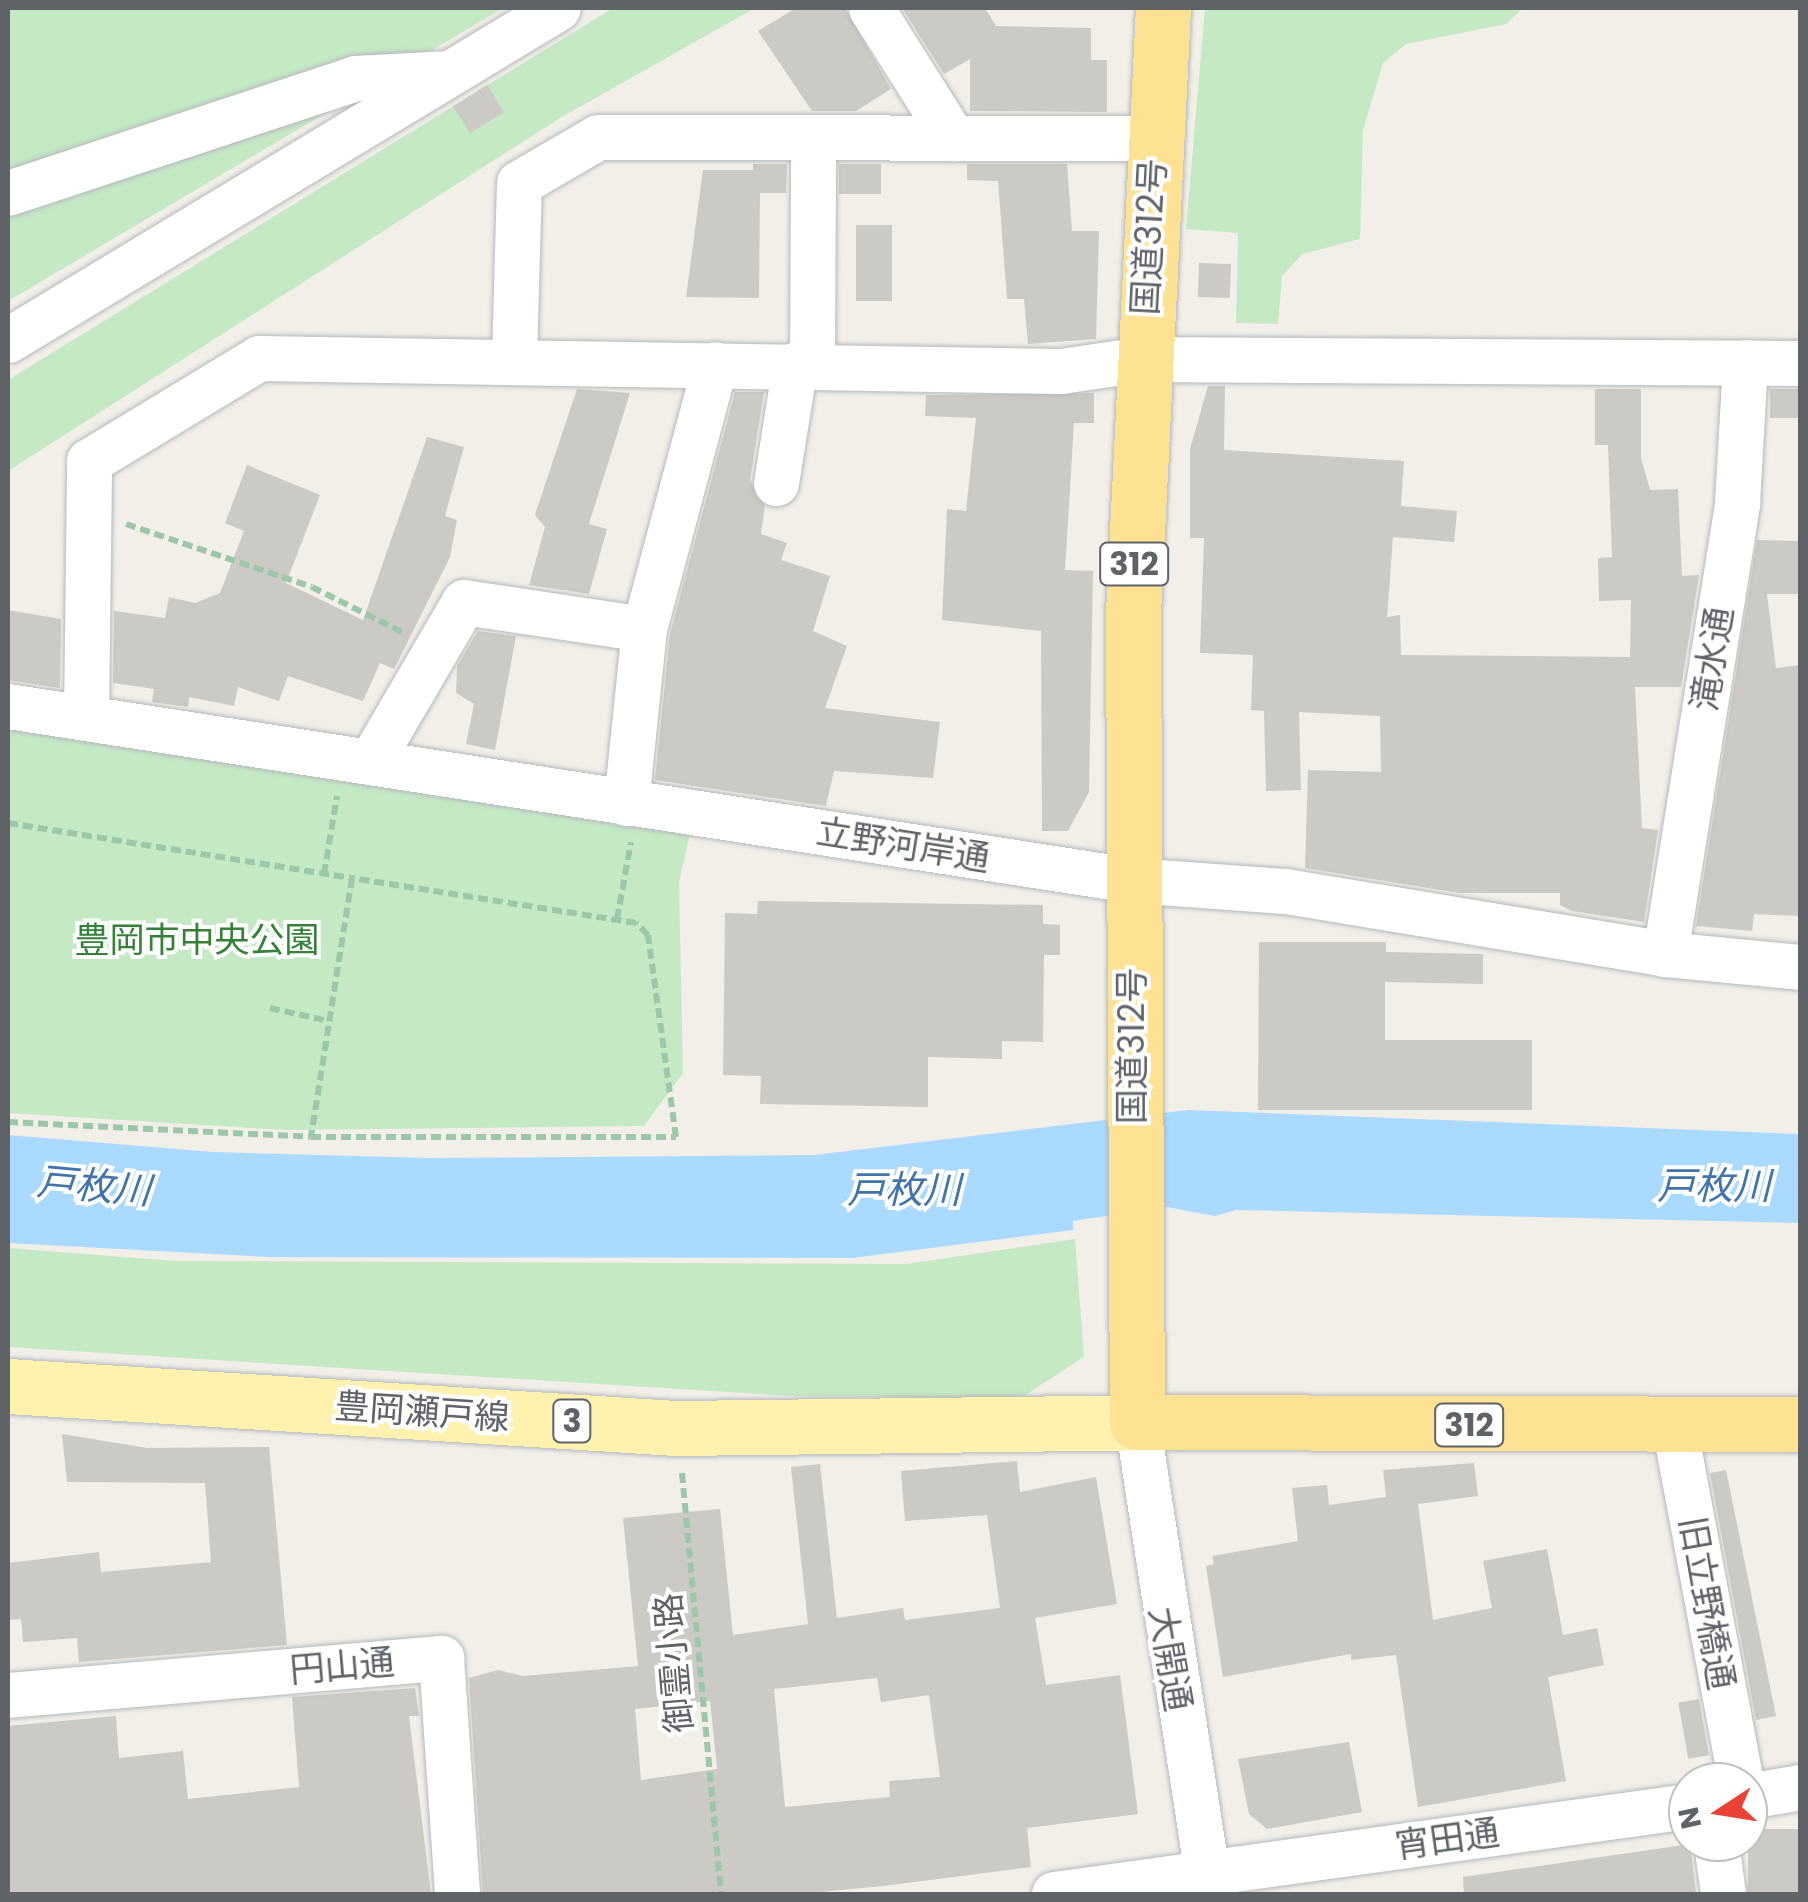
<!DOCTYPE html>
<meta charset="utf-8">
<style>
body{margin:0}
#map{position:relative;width:1808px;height:1902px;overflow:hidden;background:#f1efe8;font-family:Poppins,"Noto Sans JP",sans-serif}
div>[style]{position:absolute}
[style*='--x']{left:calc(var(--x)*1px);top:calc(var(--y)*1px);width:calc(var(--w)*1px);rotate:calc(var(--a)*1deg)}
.green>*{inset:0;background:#c5e8c5}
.water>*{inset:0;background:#aadaff}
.building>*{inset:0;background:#cccac5;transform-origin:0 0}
.path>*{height:6px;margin-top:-3px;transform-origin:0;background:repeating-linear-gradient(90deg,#9cc7a9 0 10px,transparent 0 15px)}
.roads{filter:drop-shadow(0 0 2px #b5b8bc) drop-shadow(0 0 2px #b5b8bc)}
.minor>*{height:45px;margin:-22.5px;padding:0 22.5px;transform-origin:22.5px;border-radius:22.5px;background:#fff}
.major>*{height:55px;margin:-27.5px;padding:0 27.5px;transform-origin:27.5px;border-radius:27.5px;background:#fff2af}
.highway>*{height:55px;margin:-27.5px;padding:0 27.5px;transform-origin:27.5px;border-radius:27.5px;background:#fde293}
span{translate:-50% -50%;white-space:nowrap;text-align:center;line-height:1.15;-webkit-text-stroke:8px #fff;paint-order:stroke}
.shield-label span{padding:2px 8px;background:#fff;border:2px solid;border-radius:8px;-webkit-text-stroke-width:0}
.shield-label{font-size:32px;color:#5f6368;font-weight:700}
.street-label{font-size:35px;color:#5f6368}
.park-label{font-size:35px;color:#348238}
.water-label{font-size:38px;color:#4174aa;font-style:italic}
.frame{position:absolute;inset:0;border:10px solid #5f6368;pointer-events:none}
.north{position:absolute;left:1668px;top:1762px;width:100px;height:100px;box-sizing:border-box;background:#fff;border:2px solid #bfc1c3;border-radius:50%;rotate:258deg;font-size:28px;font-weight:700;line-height:40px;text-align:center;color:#5f6368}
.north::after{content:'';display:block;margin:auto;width:35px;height:45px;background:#ea4335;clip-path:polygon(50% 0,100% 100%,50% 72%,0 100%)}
</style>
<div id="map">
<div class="green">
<div style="clip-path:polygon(8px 8px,503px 8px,8px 301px)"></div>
<div style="clip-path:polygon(613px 8px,755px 8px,560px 118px,8px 471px,8px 380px)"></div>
<div style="clip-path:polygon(1205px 8px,1523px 8px,1506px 24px,1406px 44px,1383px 63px,1363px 130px,1360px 239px,1302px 254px,1282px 276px,1278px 324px,1236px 323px,1238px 233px,1186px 229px)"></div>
<div style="clip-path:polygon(8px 723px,691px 830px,679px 882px,683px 1073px,644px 1126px,285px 1130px,8px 1113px)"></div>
<div style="clip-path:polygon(1075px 1239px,1084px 1357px,1019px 1399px,791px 1396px,8px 1347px,8px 1248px,175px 1261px,906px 1264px)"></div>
</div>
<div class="water">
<div style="clip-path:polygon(1188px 1110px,1800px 1134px,1800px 1223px,1236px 1210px,1215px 1216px,1167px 1207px,1073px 1221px,1073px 1230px,852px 1258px,269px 1257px,8px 1243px,8px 1135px,213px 1152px,431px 1158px,814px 1155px)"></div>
</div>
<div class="building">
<div style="clip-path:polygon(796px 8px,845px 8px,891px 89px,856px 111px,812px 111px,758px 31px)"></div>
<div style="clip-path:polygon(902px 8px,985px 8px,996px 26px,1091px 28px,1091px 60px,1107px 60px,1107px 112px,970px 111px,970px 59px,944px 74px)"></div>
<div style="left:487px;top:85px;width:32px;height:40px;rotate:58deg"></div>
<div style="clip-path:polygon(753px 164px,787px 164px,786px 193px,760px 193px,759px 298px,686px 297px,703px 170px,753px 170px)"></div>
<div style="left:839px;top:164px;width:42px;height:30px"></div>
<div style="clip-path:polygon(967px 164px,1067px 164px,1072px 231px,1099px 231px,1096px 339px,1028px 344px,1024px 299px,1007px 299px,998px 181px,967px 180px)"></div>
<div style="left:856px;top:225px;width:36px;height:76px"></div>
<div style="left:1199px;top:263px;width:32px;height:34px;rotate:2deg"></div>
<div style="clip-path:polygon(1208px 386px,1225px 386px,1224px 450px,1404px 461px,1401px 506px,1457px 511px,1454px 542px,1393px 537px,1387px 617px,1400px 615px,1401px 655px,1630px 657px,1631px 600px,1599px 601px,1598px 558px,1612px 557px,1608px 445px,1595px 445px,1595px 389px,1641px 389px,1641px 458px,1650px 490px,1678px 489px,1682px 576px,1699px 575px,1681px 687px,1635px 687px,1642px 828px,1658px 830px,1644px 922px,1572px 911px,1560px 905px,1560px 893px,1459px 893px,1305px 868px,1308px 770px,1381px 772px,1380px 716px,1299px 712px,1301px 790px,1266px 791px,1264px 711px,1251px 710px,1253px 655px,1200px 653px,1204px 538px,1190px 538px,1190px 449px)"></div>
<div style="clip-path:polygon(577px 389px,630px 393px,589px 524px,607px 529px,589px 594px,529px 585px,545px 527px,535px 515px)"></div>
<div style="left:1770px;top:389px;width:30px;height:29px"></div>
<div style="clip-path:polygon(735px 392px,764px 392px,750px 480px,765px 506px,761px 534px,787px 543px,781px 560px,830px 576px,813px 631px,847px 646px,825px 708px,940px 722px,933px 778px,834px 771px,826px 806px,655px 780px,670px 634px)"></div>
<div style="clip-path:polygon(1094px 393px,1094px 423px,1074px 423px,1065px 570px,1093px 571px,1089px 792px,1068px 831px,1042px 831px,1041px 631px,942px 620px,947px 509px,966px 511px,976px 418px,925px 416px,926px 395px)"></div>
<div style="clip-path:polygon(427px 437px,464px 447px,445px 516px,457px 520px,450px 557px,394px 669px,380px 663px,363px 701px,288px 676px,279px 701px,238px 687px,234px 706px,189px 697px,188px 707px,152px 702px,154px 689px,113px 683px,114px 611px,165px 618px,169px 597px,195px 603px,220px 593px,244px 531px,225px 523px,247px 465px,320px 495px,286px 583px,363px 620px)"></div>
<div style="clip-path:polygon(1757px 540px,1800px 541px,1800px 594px,1767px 594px,1776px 668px,1800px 665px,1800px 916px,1754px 914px,1752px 931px,1696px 926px)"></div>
<div style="clip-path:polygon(8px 610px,61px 619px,60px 688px,8px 680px)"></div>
<div style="clip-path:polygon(478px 631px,516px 636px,495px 750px,466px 744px,474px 704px,456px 693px,457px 666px)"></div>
<div style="clip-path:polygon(758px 901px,1043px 905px,1043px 924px,1060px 925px,1060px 955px,1044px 955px,1043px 1042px,1002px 1041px,1002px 1059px,928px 1057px,928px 1107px,760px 1104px,761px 1076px,723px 1075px,725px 913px,757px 914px)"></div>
<div style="clip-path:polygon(1259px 942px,1386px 942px,1386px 952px,1483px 954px,1483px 984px,1385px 982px,1385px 1040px,1532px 1040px,1532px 1110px,1258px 1110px)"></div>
<div style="clip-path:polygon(62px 1434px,147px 1448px,269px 1447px,287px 1645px,79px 1662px,77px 1638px,23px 1642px,21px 1619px,8px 1620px,8px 1563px,99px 1552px,101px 1572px,211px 1562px,205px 1483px,67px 1482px)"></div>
<div style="clip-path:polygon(evenodd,1017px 1461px,1020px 1492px,1096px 1477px,1117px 1604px,1035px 1618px,1046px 1685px,1120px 1675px,1138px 1814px,1027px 1828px,1031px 1867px,883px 1886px,799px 1894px,483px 1894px,469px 1678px,498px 1670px,523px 1676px,638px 1666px,623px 1518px,720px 1509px,733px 1635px,808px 1624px,791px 1467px,820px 1464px,837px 1618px,903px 1608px,905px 1620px,1000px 1608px,987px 1515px,905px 1521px,901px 1471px,1017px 1461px,877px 1678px,881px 1702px,929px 1695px,940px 1777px,889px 1781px,890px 1797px,785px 1807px,774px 1689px,877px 1678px,1017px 1461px,710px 1701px,717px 1769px,641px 1780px,635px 1709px,710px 1701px)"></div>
<div style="clip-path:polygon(1474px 1463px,1478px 1496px,1418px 1504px,1433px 1620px,1492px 1608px,1483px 1561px,1547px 1549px,1563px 1635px,1597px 1628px,1604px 1665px,1548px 1677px,1566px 1781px,1418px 1807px,1396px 1655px,1351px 1660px,1351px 1654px,1223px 1677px,1206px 1566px,1214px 1564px,1212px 1556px,1298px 1541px,1292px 1488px,1327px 1485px,1329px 1505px,1386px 1497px,1383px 1470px)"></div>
<div style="clip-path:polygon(1726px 1470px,1776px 1716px,1756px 1720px,1710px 1473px)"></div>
<div style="clip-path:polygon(415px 1688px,419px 1716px,409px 1716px,431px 1894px,8px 1894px,8px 1726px,116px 1716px,119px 1758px,183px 1751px,188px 1799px,299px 1787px,292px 1697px)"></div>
<div style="left:1699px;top:1699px;width:57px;height:21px;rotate:80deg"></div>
<div style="clip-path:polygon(1349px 1742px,1362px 1812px,1267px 1829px,1249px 1814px,1238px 1759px)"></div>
<div style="left:1800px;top:1829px;width:65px;height:52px;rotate:90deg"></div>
<div style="clip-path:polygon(1690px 1844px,1696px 1894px,1464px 1894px,1463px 1877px)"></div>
</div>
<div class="path">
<div style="--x:126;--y:524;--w:196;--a:18.7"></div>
<div style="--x:312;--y:587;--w:101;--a:26.6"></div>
<div style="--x:8;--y:823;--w:348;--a:9.1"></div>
<div style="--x:352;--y:878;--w:262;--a:99"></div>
<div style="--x:324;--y:874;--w:79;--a:-80.5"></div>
<div style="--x:617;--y:919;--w:78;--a:-79.7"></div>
<div style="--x:270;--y:1008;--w:59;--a:12.6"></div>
<div style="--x:8;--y:1122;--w:303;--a:2.8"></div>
<div style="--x:311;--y:1137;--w:365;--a:0"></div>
<div style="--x:676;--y:1137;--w:204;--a:-97.9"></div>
<div style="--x:648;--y:935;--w:17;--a:-135"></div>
<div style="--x:636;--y:923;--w:288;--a:-171"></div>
<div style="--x:682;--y:1473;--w:423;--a:84.7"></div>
</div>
<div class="roads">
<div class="minor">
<div style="--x:871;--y:8;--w:154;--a:57.8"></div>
<div style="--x:8;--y:193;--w:366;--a:-18.3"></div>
<div style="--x:355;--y:78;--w:95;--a:-3"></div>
<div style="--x:8;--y:340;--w:642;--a:-31.12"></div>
<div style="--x:514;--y:360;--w:177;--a:-88.4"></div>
<div style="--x:519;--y:183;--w:91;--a:-30.2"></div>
<div style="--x:598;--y:137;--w:557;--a:0.1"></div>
<div style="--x:812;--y:366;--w:229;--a:-89.7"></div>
<div style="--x:776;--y:483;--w:120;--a:-80.9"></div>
<div style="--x:8;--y:706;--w:1136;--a:8.81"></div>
<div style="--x:1131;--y:880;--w:155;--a:4.1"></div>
<div style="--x:1286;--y:891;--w:384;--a:9.4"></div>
<div style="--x:1665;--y:954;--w:136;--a:5.5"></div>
<div style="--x:86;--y:717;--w:256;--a:-89.3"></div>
<div style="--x:89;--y:461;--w:199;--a:-31.2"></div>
<div style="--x:259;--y:358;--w:802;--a:0.93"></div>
<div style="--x:1061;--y:371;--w:82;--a:-8.4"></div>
<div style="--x:1142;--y:359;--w:658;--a:0.35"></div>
<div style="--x:371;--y:761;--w:184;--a:-59.7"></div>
<div style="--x:464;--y:602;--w:182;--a:8.5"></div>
<div style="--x:626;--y:803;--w:175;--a:-84.1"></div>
<div style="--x:644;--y:629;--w:274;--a:-75"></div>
<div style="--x:1665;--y:954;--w:458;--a:-80.9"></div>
<div style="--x:1737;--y:502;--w:140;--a:-86.7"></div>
<div style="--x:1137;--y:1422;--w:478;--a:81.2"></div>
<div style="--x:1674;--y:1425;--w:363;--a:79.4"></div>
<div style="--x:8;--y:1695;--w:435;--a:-4.9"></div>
<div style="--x:441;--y:1658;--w:237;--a:86.1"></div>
<div style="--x:1748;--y:1796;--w:53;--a:-9.8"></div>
<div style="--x:1716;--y:1842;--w:52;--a:82.3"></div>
<div style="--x:1054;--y:1894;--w:640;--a:-7.9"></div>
</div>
<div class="major">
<div style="--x:8;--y:1386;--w:669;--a:3.6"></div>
<div style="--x:676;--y:1428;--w:461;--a:-0.7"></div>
</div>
<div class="highway">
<div style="--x:1163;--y:8;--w:606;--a:92.84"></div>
<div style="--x:1133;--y:613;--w:809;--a:89.72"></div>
<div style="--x:1137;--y:1422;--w:663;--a:0.17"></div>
</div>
</div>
<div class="shield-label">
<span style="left:1134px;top:564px">312</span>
<span style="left:572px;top:1421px">3</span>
<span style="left:1469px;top:1425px">312</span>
</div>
<div class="street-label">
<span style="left:1149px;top:237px;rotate:-87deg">国道312号</span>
<span style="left:1712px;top:659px;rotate:-81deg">滝水通</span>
<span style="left:903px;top:845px;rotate:9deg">立野河岸通</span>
<span style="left:1132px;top:1046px;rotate:-90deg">国道312号</span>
<span style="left:422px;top:1412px;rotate:4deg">豊岡瀬戸線</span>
<span style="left:1707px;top:1603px;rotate:80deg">旧立野橋通</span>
<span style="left:1170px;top:1659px;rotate:80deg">大開通</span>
<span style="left:674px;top:1663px;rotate:-95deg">御霊小路</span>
<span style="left:342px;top:1666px;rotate:-5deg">円山通</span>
<span style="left:1447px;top:1839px;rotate:-8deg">宵田通</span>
</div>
<div class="park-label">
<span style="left:197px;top:940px">豊岡市中央公園</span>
</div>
<div class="water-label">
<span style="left:94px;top:1186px;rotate:5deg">戸枚川</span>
<span style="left:1714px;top:1186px">戸枚川</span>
<span style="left:904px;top:1190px">戸枚川</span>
</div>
<div class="frame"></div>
<div class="north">N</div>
</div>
